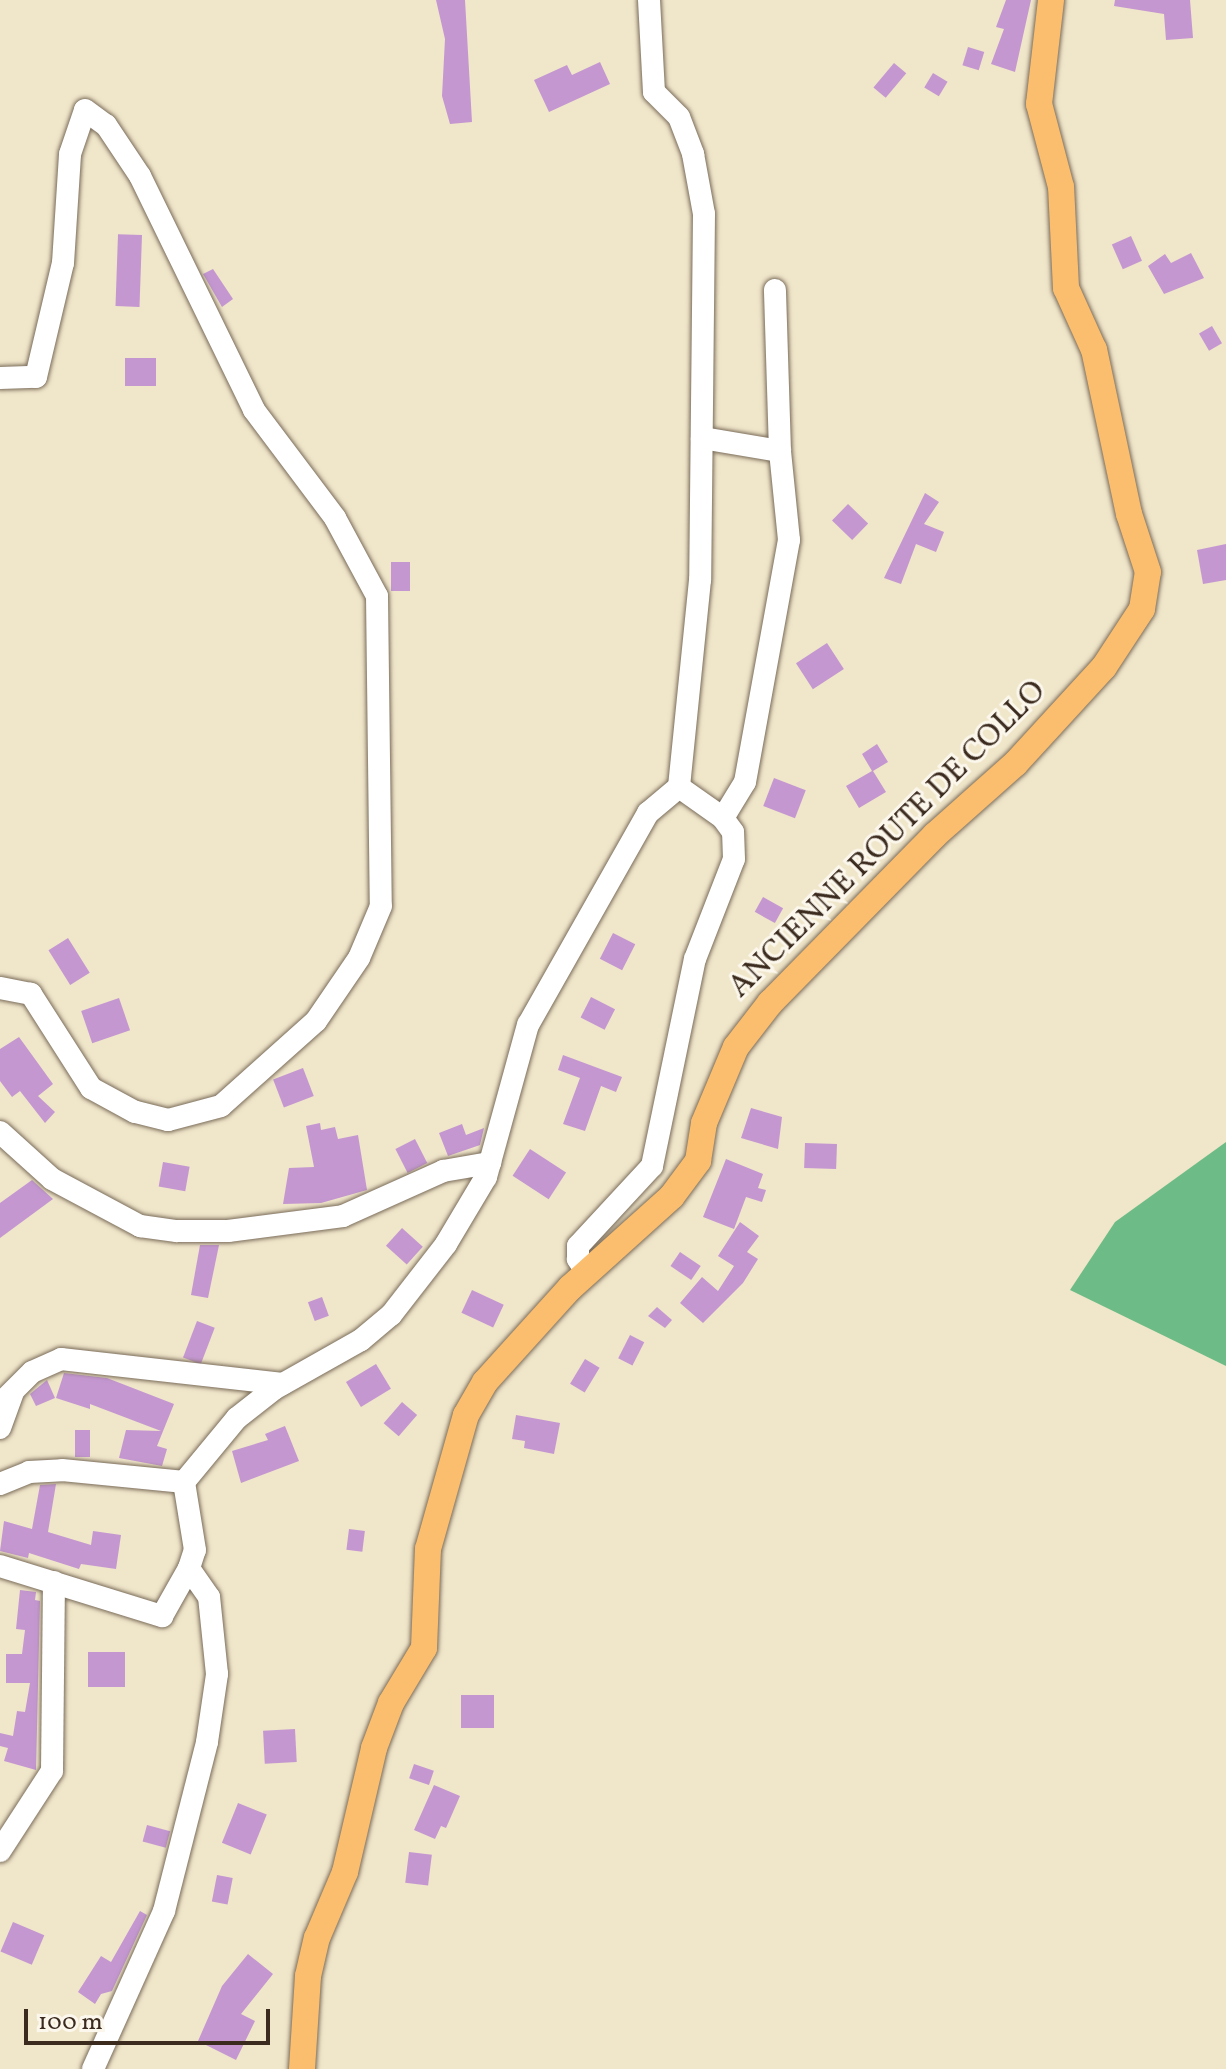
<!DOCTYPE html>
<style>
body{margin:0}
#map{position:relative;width:1226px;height:2069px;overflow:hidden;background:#f0e6ca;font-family:Vollkorn,serif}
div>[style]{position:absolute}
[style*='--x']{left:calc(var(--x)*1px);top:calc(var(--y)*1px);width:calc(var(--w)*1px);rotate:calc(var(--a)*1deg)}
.forest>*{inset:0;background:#6dbc87}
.building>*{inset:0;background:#c497d1;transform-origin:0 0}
.roads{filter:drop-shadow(0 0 2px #7a6c5a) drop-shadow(0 0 2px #7a6c5a)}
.minor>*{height:22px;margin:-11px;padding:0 11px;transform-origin:11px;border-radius:11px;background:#fff}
.major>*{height:26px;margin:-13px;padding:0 13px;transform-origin:13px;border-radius:13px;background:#fbbe6e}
span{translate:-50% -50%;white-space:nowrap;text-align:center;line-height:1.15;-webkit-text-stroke:6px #fbf7ec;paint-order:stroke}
.street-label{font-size:32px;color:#3b2a1e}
.scale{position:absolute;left:24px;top:2009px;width:246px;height:36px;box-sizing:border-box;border:4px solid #3b2a1e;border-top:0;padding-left:10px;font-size:24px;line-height:28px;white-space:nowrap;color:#3b2a1e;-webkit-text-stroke:6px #fbf7ec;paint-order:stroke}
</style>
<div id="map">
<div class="forest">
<div style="clip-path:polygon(1226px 1142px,1226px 1366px,1070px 1290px,1115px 1222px)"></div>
</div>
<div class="building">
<div style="clip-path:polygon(436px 0,465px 0,472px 122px,450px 124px,442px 96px,445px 39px)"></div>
<div style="clip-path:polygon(1006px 0,1031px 0,1015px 72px,991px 64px,1004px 29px,996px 27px)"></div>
<div style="clip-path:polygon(1115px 0,1190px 0,1193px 38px,1166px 40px,1164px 14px,1114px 6px)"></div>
<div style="left:968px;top:47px;width:17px;height:19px;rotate:17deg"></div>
<div style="clip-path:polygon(600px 62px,610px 84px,549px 112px,534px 80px,567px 65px,572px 75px)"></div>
<div style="left:894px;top:63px;width:16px;height:32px;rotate:40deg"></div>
<div style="left:933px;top:73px;width:17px;height:17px;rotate:31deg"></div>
<div style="left:142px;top:235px;width:72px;height:24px;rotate:92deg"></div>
<div style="left:1131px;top:236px;width:27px;height:21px;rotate:66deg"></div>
<div style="clip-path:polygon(1191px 253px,1204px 278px,1164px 294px,1148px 266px,1165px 254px,1171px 263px)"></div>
<div style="clip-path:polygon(213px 269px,233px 299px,222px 307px,203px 274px)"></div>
<div style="left:1212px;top:326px;width:20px;height:15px;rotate:60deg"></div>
<div style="left:125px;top:358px;width:31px;height:28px"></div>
<div style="clip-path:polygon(925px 493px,939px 502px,924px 524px,944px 532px,936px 552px,916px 544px,901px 584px,884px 578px)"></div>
<div style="left:848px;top:504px;width:28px;height:23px;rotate:44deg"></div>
<div style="clip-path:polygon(1226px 544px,1226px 580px,1203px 584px,1197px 550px)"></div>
<div style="left:391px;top:562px;width:19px;height:29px"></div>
<div style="left:827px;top:643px;width:31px;height:37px;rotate:57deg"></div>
<div style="clip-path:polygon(877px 744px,888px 762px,873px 771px,886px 792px,859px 808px,846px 786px,872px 771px,862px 754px)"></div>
<div style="left:774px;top:778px;width:34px;height:30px;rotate:21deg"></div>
<div style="left:763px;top:897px;width:23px;height:17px;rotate:29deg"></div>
<div style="left:613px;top:933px;width:25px;height:29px;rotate:27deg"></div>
<div style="left:68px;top:938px;width:41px;height:23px;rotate:58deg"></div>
<div style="left:591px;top:997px;width:27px;height:23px;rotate:27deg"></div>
<div style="left:119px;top:998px;width:34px;height:40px;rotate:71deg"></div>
<div style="clip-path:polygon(19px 1037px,53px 1084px,38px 1096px,55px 1112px,45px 1123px,20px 1091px,12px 1097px,0 1081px,0 1049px)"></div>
<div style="clip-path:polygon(563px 1055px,622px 1077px,616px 1092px,601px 1086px,585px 1131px,563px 1124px,580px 1078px,558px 1070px)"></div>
<div style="left:303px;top:1068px;width:30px;height:32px;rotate:69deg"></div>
<div style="clip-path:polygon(751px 1108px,782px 1117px,778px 1149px,741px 1138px)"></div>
<div style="clip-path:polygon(320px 1123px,321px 1130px,335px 1127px,338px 1139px,358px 1135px,367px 1190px,321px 1203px,283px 1204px,289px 1168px,314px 1167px,306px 1126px)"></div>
<div style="clip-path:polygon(462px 1124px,466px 1135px,484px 1128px,480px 1145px,448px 1156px,439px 1133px)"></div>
<div style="left:415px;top:1139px;width:27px;height:22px;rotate:63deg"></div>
<div style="left:805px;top:1143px;width:32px;height:25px;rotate:2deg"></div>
<div style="left:530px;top:1149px;width:43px;height:32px;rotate:33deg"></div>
<div style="clip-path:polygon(726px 1159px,763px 1174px,758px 1188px,766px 1190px,762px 1202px,746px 1197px,734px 1229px,703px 1217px)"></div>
<div style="left:163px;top:1162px;width:27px;height:25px;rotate:10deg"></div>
<div style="clip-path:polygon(32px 1180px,53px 1199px,0 1238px,0 1203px)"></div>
<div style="clip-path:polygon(740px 1222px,759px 1236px,747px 1252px,758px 1259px,743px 1283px,703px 1323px,680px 1303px,702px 1277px,718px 1291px,734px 1266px,718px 1256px)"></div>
<div style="left:402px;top:1228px;width:28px;height:24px;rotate:42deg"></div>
<div style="clip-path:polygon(200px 1245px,219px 1245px,208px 1298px,191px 1295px)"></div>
<div style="left:680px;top:1252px;width:25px;height:17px;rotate:34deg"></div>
<div style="left:472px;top:1290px;width:35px;height:25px;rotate:25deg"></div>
<div style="left:322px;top:1297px;width:20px;height:15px;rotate:70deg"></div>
<div style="clip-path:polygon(657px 1307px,672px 1320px,665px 1328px,648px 1316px)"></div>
<div style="left:197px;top:1321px;width:19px;height:39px;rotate:21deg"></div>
<div style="left:630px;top:1335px;width:16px;height:26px;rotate:27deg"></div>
<div style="left:585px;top:1359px;width:17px;height:29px;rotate:31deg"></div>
<div style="left:376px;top:1364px;width:29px;height:35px;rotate:59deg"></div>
<div style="clip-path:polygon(64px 1373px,107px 1378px,174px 1404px,157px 1446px,167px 1449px,162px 1466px,119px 1458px,126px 1430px,161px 1431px,90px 1404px,90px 1409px,56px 1398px)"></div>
<div style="clip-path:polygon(47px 1380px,55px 1398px,36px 1406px,30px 1394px)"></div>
<div style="left:402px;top:1402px;width:20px;height:28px;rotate:41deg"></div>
<div style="clip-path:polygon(516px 1415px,560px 1423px,554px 1454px,524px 1448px,525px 1441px,512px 1439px)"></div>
<div style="clip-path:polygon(285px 1426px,299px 1461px,241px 1483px,232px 1451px,268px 1440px,265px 1434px)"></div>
<div style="left:75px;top:1430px;width:15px;height:27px"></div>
<div style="clip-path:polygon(56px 1484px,48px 1532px,91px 1545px,93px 1531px,121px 1535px,116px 1569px,81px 1564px,79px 1569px,29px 1553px,28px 1558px,0 1551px,4px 1521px,32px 1529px,40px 1485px)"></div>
<div style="left:349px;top:1529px;width:16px;height:21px;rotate:7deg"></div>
<div style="clip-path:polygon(20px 1590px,36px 1592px,35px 1600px,40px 1601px,36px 1770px,4px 1761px,8px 1748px,0 1746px,0 1733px,13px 1736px,17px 1711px,25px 1712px,30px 1683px,6px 1683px,6px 1654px,22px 1654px,25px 1630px,16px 1629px)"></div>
<div style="left:88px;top:1652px;width:37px;height:35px"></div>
<div style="left:461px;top:1695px;width:33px;height:33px"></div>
<div style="left:295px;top:1729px;width:33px;height:32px;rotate:87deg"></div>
<div style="left:414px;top:1764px;width:21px;height:15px;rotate:19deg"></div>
<div style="clip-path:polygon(434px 1785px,460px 1796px,446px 1828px,441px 1826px,435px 1839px,414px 1830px)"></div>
<div style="left:238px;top:1803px;width:31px;height:43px;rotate:22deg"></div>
<div style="left:147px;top:1825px;width:24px;height:17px;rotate:15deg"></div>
<div style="left:409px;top:1852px;width:23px;height:31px;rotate:7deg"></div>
<div style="left:217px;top:1875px;width:16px;height:27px;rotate:11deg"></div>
<div style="clip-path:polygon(140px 1911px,147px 1915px,112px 1991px,101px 1994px,95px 2004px,78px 1992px,101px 1956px,111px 1962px)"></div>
<div style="left:13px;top:1922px;width:34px;height:32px;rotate:23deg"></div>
<div style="clip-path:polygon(248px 1954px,273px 1974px,241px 2014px,255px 2021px,236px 2060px,198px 2041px,222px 1986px)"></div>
</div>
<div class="roads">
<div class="minor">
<div style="--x:649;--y:0;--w:92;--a:86.9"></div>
<div style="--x:654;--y:92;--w:35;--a:45"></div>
<div style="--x:679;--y:117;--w:40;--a:69"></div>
<div style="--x:693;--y:154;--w:61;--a:79.6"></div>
<div style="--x:704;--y:214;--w:366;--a:90.6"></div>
<div style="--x:700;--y:580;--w:208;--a:95.8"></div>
<div style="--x:0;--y:378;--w:36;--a:-2"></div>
<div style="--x:36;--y:377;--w:117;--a:-76.7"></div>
<div style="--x:63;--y:263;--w:109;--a:-86.3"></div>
<div style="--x:70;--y:154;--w:46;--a:-71.2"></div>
<div style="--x:85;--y:110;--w:26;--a:36"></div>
<div style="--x:106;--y:125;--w:61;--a:56.3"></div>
<div style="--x:140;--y:176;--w:260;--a:64"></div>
<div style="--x:254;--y:410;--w:135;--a:53.1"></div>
<div style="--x:335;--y:518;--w:89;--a:61.7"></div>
<div style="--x:377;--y:596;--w:310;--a:89.3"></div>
<div style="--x:381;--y:906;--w:56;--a:112.9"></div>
<div style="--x:359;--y:958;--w:76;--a:124.3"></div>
<div style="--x:316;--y:1021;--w:127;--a:138.2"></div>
<div style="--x:221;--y:1106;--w:55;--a:165.2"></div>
<div style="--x:168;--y:1120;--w:34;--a:-166"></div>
<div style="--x:135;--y:1112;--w:50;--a:-151.4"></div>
<div style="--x:91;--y:1088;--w:112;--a:-122.6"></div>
<div style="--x:31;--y:994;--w:32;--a:-169"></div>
<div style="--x:702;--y:438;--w:79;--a:9.5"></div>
<div style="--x:723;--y:818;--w:42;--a:-58.6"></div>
<div style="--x:745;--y:782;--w:246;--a:-79.7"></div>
<div style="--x:789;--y:540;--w:89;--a:-95.8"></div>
<div style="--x:780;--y:451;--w:161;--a:-91.8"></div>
<div style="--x:0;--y:1132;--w:70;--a:42.1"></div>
<div style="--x:52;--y:1179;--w:100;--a:28.1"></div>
<div style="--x:140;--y:1226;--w:37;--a:8"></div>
<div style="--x:177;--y:1231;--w:51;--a:0"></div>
<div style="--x:228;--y:1231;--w:116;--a:-7.4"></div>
<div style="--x:343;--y:1216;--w:110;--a:-24.2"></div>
<div style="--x:443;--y:1171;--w:48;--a:-9.7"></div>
<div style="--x:587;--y:1273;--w:17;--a:-123"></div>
<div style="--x:578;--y:1259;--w:13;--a:-90"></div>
<div style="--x:578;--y:1246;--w:109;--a:-47.2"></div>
<div style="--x:652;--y:1166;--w:211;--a:-78.3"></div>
<div style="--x:695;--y:959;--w:107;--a:-68.7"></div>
<div style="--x:734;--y:859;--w:27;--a:-92"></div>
<div style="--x:733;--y:832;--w:17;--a:-126"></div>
<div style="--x:723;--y:818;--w:54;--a:-144.8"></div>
<div style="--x:0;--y:1404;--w:45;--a:-45"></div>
<div style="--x:32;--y:1372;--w:32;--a:-24"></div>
<div style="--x:61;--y:1359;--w:223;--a:6.4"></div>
<div style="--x:0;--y:1428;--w:38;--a:-70"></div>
<div style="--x:0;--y:1484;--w:31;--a:-22"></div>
<div style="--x:29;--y:1472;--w:33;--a:-3"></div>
<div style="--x:62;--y:1470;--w:123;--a:5.6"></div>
<div style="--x:0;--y:1566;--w:170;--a:17.2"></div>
<div style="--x:162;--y:1616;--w:55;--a:-60.6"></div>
<div style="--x:0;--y:1851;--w:95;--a:-57"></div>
<div style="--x:52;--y:1771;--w:189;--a:-89.4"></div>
<div style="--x:93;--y:2069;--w:173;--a:-65.8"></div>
<div style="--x:164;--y:1911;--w:174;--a:-75.7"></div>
<div style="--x:207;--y:1742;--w:69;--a:-81.6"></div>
<div style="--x:217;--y:1674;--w:77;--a:-95.9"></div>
<div style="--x:209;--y:1597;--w:35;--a:-125"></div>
<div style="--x:189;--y:1568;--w:19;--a:-72"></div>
<div style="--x:195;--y:1550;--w:69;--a:-99.2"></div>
<div style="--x:184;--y:1482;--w:83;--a:-50.4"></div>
<div style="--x:237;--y:1418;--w:47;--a:-38.1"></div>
<div style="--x:274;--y:1389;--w:100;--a:-29.4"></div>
<div style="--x:361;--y:1340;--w:39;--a:-40"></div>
<div style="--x:391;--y:1315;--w:90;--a:-52.2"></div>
<div style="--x:446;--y:1244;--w:78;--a:-59.2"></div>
<div style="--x:486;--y:1177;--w:158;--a:-74.6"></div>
<div style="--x:528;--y:1025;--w:244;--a:-60.5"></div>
<div style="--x:648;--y:813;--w:40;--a:-40"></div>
</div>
<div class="major">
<div style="--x:302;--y:2069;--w:93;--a:-86.3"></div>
<div style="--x:308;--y:1976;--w:39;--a:-77"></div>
<div style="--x:317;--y:1938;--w:72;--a:-67"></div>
<div style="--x:345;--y:1872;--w:127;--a:-76.8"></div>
<div style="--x:374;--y:1748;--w:48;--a:-69.3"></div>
<div style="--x:391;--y:1703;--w:64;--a:-59"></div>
<div style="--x:424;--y:1648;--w:99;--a:-87.7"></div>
<div style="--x:428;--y:1549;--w:139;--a:-74.2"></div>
<div style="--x:466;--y:1415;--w:38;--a:-60"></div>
<div style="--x:485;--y:1382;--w:127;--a:-47.9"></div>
<div style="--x:570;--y:1288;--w:137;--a:-42"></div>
<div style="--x:672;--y:1196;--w:44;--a:-53.4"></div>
<div style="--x:698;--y:1161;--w:38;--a:-81"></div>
<div style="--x:704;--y:1123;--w:82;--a:-67.2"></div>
<div style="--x:736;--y:1047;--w:56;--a:-52.3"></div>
<div style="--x:770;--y:1003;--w:235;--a:-45.5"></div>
<div style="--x:935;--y:835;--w:107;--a:-41.6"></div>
<div style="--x:1015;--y:764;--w:132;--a:-47.5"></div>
<div style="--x:1104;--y:667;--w:69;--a:-56.8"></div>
<div style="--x:1142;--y:609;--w:37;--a:-81"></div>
<div style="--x:1148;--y:572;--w:61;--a:-108.1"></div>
<div style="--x:1129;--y:514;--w:168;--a:-102"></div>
<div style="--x:1094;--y:350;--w:68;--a:-114.3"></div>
<div style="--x:1066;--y:288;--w:101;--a:-92.8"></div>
<div style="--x:1061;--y:187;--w:86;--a:-104.8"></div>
<div style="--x:1039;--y:104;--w:105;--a:-83.4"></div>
</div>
</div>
<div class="street-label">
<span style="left:888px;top:840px;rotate:-45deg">ANCIENNE ROUTE DE COLLO</span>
</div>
<div class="scale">100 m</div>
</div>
